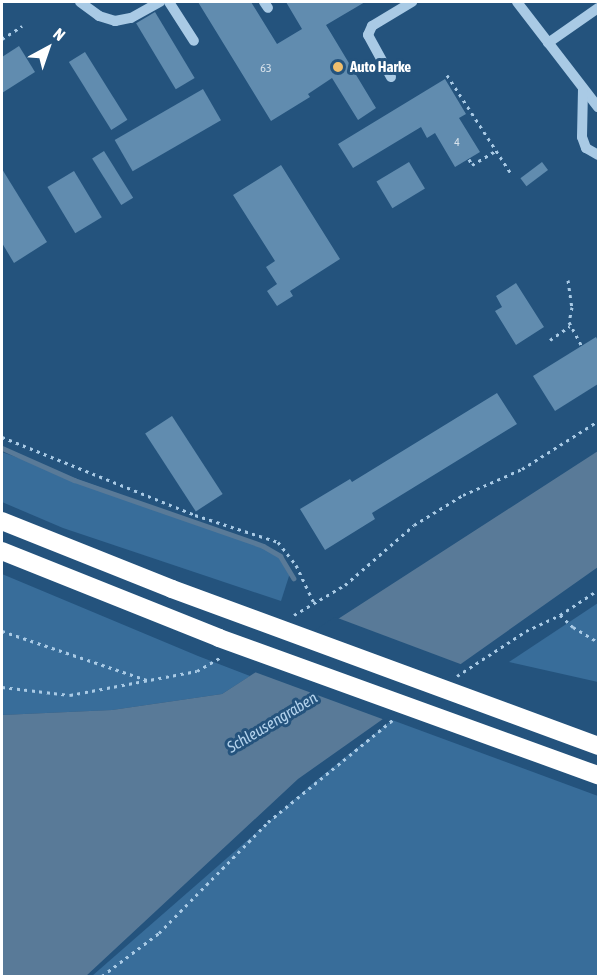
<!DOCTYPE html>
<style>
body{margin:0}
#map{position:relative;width:600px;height:978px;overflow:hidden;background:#24537d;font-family:"Asap Condensed",sans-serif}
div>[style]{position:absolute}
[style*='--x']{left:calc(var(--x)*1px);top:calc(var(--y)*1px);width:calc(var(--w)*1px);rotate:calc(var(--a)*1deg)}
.green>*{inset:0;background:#386d9a}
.water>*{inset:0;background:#597a98}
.pier>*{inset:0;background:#24537d}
.stream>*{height:5px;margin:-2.5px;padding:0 2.5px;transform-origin:2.5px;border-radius:2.5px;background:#597a98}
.building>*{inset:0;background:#618caf;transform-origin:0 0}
.path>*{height:3px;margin-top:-1.5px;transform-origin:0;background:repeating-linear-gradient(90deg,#a9cae5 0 3px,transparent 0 7.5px)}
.minor>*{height:10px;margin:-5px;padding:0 5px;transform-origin:5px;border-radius:5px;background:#a9cae5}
.highway>*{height:18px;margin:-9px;padding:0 9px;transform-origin:9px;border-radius:9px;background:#fff}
.dots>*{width:16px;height:16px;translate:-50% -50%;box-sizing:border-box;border:3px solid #24537d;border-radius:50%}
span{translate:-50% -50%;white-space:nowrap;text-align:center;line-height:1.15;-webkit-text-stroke:6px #24537d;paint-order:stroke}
.number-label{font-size:12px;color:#d8e2eb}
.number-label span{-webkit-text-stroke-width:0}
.poi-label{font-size:15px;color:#fff;font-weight:700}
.left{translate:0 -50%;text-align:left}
.water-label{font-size:16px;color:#b4d3ed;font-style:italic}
.frame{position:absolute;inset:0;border:3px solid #fff;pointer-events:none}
.north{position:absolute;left:18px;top:18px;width:60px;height:60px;-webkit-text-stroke:4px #24537d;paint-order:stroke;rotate:40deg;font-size:16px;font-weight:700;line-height:24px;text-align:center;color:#fff}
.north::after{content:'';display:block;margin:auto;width:21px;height:27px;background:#fff;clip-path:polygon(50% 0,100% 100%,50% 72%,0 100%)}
</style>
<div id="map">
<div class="green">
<div style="clip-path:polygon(2px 452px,263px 546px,280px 556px,290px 573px,281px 601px,63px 528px,2px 502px)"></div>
<div style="clip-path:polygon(2px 574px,198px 656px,250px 676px,222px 694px,112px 710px,2px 715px)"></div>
<div style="clip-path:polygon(598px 603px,598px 682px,509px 662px)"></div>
<div style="clip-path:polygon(392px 720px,598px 796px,598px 976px,92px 976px,312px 784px)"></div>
</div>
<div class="water">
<div style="clip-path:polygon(598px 451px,598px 567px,298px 779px,86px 976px,2px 976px,2px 715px,112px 710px,222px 694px)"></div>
</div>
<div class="pier">
<div style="clip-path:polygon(335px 617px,463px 665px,385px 720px,252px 671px)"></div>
</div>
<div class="stream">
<div style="--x:2;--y:448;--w:79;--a:24"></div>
<div style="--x:74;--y:480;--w:200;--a:19.2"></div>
<div style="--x:263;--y:546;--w:20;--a:30"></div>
<div style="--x:280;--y:556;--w:26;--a:59"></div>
</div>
<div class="building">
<div style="clip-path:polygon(198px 2px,251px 2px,277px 44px,302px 29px,286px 2px,365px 2px,326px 25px,376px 108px,358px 120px,332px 78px,308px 94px,310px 97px,271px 121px)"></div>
<div style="left:155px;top:12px;width:77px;height:22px;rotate:59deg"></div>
<div style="clip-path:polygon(19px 46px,35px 72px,2px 93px,2px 57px)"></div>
<div style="left:85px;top:52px;width:80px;height:19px;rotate:58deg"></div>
<div style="clip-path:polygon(445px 79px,466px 114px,459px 118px,480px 152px,455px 167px,435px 133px,427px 138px,421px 127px,353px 168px,338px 144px)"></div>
<div style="left:203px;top:89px;width:36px;height:102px;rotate:60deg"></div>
<div style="left:104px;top:151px;width:55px;height:14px;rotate:58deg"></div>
<div style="left:409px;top:162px;width:31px;height:38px;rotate:59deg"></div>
<div style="left:542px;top:162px;width:10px;height:27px;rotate:53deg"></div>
<div style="clip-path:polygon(281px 165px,340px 259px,290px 291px,293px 296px,277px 306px,267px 291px,277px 284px,266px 267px,275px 261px,233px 195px)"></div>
<div style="clip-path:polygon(2px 169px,47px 242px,14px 263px,2px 243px)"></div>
<div style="left:74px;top:171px;width:54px;height:31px;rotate:59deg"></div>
<div style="clip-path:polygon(516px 283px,544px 327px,516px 345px,495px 311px,502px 307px,496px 296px)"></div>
<div style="clip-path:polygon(596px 337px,598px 341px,598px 384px,555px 411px,533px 376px)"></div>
<div style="clip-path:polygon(497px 393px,517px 424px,372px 513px,375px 519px,325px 550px,300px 509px,350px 479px,352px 482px)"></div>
<div style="left:172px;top:416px;width:93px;height:32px;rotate:57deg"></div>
</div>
<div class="path">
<div style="--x:2;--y:39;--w:24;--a:-33"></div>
<div style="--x:447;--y:75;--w:116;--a:57"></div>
<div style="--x:469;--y:159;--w:7;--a:63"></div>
<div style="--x:472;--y:165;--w:27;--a:-31"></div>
<div style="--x:568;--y:280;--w:27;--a:82"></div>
<div style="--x:572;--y:307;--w:15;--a:101"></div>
<div style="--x:569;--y:322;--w:27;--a:62"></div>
<div style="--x:550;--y:340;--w:24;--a:-35"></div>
<div style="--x:2;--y:437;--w:208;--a:22"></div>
<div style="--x:195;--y:515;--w:87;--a:18"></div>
<div style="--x:278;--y:542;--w:29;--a:52"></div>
<div style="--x:296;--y:565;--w:42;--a:64.7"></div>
<div style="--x:294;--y:615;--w:59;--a:-30.5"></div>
<div style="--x:345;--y:585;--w:91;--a:-41"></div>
<div style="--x:414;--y:525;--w:57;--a:-31.5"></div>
<div style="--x:463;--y:495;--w:64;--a:-23.8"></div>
<div style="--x:522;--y:469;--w:90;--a:-32.3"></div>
<div style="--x:560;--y:615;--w:18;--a:43"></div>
<div style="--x:573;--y:627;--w:29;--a:31"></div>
<div style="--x:2;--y:631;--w:156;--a:18.7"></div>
<div style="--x:457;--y:676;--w:82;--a:-33.1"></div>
<div style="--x:526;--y:631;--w:38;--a:-25"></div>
<div style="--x:560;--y:615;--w:45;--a:-33.3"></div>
<div style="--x:2;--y:687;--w:68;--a:6.7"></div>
<div style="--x:70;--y:695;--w:129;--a:-10.7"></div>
<div style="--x:197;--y:671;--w:28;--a:-30"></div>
<div style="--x:102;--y:976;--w:71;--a:-37"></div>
<div style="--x:159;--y:933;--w:156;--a:-45.5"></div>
<div style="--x:268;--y:822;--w:163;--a:-39.3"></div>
</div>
<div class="minor">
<div style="--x:80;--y:2;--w:24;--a:36"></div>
<div style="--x:99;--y:16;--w:17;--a:17"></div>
<div style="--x:115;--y:21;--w:16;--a:-11"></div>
<div style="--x:131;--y:18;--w:33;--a:-29"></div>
<div style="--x:169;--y:2;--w:46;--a:57.3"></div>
<div style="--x:264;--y:2;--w:7;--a:56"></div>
<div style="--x:517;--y:2;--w:133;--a:52.4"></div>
<div style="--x:548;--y:43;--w:61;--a:-35"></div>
<div style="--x:391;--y:77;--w:48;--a:-118.7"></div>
<div style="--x:368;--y:35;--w:10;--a:-66"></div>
<div style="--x:372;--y:26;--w:47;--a:-31"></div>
<div style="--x:583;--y:89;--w:48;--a:91.2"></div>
<div style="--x:582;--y:137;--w:12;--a:70"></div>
<div style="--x:586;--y:148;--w:14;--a:30"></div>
</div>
<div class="highway">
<div style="--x:2;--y:521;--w:183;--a:21.8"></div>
<div style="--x:172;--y:589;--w:454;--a:20.2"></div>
<div style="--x:2;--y:551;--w:234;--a:21.8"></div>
<div style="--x:219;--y:638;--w:403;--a:19.9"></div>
</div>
<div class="dots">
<div style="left:338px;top:67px;background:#efbe6d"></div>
</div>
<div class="number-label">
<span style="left:266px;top:69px">63</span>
<span style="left:457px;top:143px">4</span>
</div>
<div class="poi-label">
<span class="left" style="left:350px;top:67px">Auto Harke</span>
</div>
<div class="water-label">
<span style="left:272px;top:722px;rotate:-31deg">Schleusengraben</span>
</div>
<div class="frame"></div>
<div class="north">N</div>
</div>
